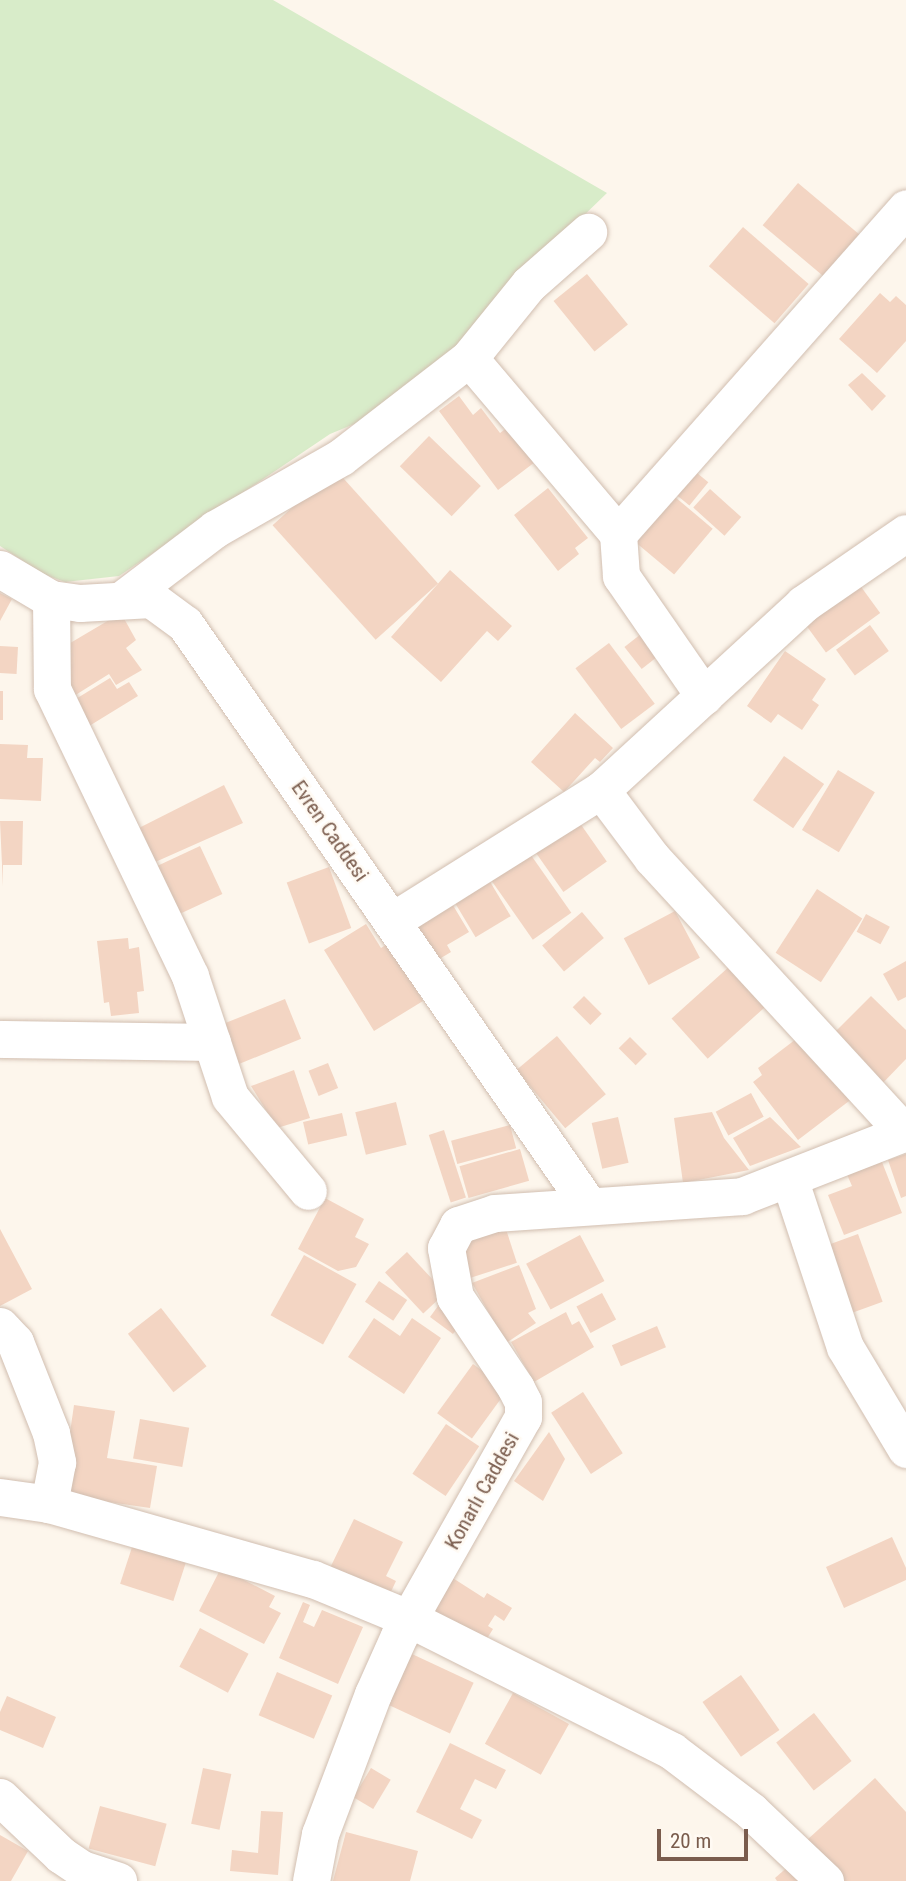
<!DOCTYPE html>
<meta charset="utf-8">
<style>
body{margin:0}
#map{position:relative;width:906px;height:1881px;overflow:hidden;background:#fdf6ec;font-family:"Roboto Condensed",sans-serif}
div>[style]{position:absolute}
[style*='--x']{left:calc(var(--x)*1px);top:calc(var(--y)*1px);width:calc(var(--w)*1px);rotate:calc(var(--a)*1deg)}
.green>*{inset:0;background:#d8ecc9}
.building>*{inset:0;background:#f3d5c3;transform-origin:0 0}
.roads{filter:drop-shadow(0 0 2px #d1beb0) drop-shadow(0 0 2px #d1beb0)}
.minor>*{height:37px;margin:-18.5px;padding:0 18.5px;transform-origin:18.5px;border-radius:18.5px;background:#fff}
span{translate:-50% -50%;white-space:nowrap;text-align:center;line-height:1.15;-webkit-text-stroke:5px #fffaf3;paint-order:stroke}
.street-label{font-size:21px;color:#7a5c4d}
.scale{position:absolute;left:657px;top:1829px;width:91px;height:32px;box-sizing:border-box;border:4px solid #7a5c4d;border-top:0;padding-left:9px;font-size:21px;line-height:24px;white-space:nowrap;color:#7a5c4d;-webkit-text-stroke:5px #fffaf3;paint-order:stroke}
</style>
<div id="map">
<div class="green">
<div style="clip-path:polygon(0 0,273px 0,607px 193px,483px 313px,447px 358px,359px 422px,330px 434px,119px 576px,65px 582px,43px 574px,0 546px)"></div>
</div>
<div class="building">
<div style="left:798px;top:183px;width:81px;height:55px;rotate:40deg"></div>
<div style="left:743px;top:227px;width:87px;height:52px;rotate:41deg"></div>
<div style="left:587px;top:274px;width:65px;height:43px;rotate:51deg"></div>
<div style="clip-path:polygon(880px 293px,890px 302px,896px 296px,906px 305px,906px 341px,877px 373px,839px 339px)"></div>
<div style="clip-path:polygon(862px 373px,886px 396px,872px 411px,848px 385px)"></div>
<div style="clip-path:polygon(459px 396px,473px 415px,481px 408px,500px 433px,508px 427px,535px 462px,498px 490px,439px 411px)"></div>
<div style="left:429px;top:436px;width:72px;height:42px;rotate:44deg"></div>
<div style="left:335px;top:469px;width:154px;height:84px;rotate:48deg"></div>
<div style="left:692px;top:469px;width:21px;height:30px;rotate:39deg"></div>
<div style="clip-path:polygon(548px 488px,588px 538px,575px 548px,579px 554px,558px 571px,514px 515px)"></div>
<div style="left:710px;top:489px;width:42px;height:25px;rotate:42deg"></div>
<div style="left:669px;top:492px;width:57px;height:60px;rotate:40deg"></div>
<div style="clip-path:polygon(450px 570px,512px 626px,498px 641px,487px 631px,441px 682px,391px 637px)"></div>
<div style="left:859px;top:584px;width:36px;height:67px;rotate:54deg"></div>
<div style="clip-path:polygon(0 593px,12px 599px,0 621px)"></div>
<div style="clip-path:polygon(121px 613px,136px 640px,126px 648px,142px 670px,116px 685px,109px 674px,66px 701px,55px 652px)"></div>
<div style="left:870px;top:625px;width:32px;height:42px;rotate:54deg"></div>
<div style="left:641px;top:634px;width:28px;height:21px;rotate:52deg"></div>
<div style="left:609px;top:643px;width:76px;height:42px;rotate:53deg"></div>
<div style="left:0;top:646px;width:18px;height:27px;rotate:3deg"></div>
<div style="clip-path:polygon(785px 651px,826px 679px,812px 700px,819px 705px,802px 730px,778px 714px,771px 723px,747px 706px)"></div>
<div style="clip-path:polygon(110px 678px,117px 689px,129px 682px,138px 696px,81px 731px,66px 705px)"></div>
<div style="left:0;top:691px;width:3px;height:29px"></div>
<div style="clip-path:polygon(575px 713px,613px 748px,600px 762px,595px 758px,564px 792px,531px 762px)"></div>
<div style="clip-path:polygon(0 744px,28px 745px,27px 758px,43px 758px,41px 801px,0 799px)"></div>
<div style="left:784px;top:756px;width:49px;height:54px;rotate:35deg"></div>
<div style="left:838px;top:770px;width:43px;height:70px;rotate:31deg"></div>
<div style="clip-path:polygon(224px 785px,243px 823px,153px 863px,129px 833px)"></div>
<div style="left:577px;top:819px;width:52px;height:53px;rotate:55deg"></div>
<div style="clip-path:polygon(0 821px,23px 821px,22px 865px,3px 865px,3px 887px)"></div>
<div style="left:200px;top:846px;width:53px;height:55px;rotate:65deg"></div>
<div style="left:526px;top:848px;width:79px;height:47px;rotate:55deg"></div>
<div style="left:329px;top:867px;width:65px;height:45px;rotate:70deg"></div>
<div style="left:486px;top:875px;width:48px;height:41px;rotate:59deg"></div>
<div style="left:817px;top:889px;width:54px;height:76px;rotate:33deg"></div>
<div style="clip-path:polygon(451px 902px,469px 932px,447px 945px,451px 952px,436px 961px,415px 924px)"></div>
<div style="left:675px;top:911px;width:53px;height:58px;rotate:62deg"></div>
<div style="left:582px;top:912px;width:34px;height:52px;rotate:50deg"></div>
<div style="left:866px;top:914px;width:27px;height:20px;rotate:28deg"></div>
<div style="clip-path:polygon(366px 924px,381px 948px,389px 943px,423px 1001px,374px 1031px,324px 950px)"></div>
<div style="clip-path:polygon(128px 938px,129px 949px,139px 947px,144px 991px,137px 992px,139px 1013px,111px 1016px,109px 1002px,104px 1003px,97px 941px)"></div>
<div style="clip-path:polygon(906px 961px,906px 997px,898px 1001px,883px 974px)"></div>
<div style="left:731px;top:965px;width:54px;height:80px;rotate:48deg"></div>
<div style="left:584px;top:996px;width:25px;height:16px;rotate:45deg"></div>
<div style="clip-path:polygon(871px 996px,906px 1030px,906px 1059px,878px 1088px,828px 1039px)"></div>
<div style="left:285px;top:999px;width:43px;height:67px;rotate:68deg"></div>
<div style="clip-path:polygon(804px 1033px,853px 1098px,798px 1140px,753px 1082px,762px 1075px,758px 1068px)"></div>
<div style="left:557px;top:1036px;width:76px;height:53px;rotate:50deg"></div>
<div style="left:630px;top:1037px;width:24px;height:16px;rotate:45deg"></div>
<div style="left:328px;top:1063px;width:27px;height:21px;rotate:68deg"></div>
<div style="clip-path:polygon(294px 1070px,310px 1118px,277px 1128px,251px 1086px)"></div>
<div style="left:751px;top:1093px;width:27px;height:40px;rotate:62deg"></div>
<div style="left:396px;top:1102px;width:44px;height:42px;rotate:76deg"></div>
<div style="clip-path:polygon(712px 1112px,724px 1138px,749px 1170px,683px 1183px,674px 1118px)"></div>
<div style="left:342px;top:1113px;width:23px;height:40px;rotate:77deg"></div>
<div style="left:618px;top:1117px;width:47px;height:27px;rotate:77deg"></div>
<div style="clip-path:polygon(770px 1117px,801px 1147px,750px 1166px,733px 1138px)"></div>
<div style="left:510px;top:1125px;width:24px;height:61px;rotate:75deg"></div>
<div style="left:444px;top:1130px;width:71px;height:16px;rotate:72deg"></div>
<div style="left:520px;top:1149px;width:33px;height:63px;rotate:74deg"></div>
<div style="clip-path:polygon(906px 1154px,906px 1196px,901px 1198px,888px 1160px)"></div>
<div style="clip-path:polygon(880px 1157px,902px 1213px,844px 1235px,828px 1195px,852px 1186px,845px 1170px)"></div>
<div style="clip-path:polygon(325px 1198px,364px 1219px,355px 1237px,369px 1244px,356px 1267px,338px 1271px,298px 1249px)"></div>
<div style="left:503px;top:1220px;width:45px;height:51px;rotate:72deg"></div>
<div style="clip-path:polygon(0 1229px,32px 1289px,0 1306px)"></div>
<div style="left:858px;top:1234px;width:72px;height:41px;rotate:70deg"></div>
<div style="left:580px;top:1235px;width:52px;height:61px;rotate:62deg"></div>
<div style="left:407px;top:1252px;width:56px;height:30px;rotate:47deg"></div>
<div style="left:304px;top:1255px;width:60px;height:69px;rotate:29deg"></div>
<div style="clip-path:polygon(519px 1265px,536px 1309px,528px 1313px,536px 1323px,506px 1343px,472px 1283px)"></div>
<div style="left:379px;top:1281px;width:34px;height:25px;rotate:34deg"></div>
<div style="left:602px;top:1293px;width:30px;height:29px;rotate:62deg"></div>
<div style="clip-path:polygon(446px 1295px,464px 1319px,453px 1334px,430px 1317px)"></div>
<div style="left:161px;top:1308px;width:74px;height:42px;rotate:52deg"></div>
<div style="clip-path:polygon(566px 1312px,572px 1325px,579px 1321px,594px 1347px,534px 1382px,511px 1342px)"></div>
<div style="clip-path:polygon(374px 1318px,400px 1336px,412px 1318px,441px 1338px,404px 1394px,348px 1357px)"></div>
<div style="left:657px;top:1326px;width:23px;height:49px;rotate:67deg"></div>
<div style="left:473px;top:1364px;width:43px;height:61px;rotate:36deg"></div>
<div style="left:583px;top:1392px;width:73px;height:38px;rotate:57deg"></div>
<div style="clip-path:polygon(74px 1405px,115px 1411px,107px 1458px,157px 1466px,150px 1508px,61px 1495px)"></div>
<div style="left:140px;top:1419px;width:50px;height:40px;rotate:10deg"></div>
<div style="left:446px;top:1424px;width:40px;height:60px;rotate:34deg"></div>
<div style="clip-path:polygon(549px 1432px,565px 1459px,543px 1501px,514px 1481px)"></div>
<div style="clip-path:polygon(354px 1519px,403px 1542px,386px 1576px,396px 1581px,388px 1598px,329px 1570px)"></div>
<div style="clip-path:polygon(892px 1537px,906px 1568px,906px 1580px,844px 1608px,826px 1567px)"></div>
<div style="left:134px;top:1541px;width:56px;height:45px;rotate:18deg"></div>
<div style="clip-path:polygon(221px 1568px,275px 1596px,269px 1607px,281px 1613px,264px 1644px,199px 1611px)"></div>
<div style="clip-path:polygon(448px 1575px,484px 1598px,487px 1593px,512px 1608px,504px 1621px,495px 1615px,488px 1626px,493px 1629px,483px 1645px,426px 1610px)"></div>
<div style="clip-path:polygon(303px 1602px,310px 1605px,303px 1622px,314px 1627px,322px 1610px,363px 1627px,338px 1684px,279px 1658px)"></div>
<div style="left:200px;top:1628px;width:55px;height:44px;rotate:28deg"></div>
<div style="left:412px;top:1654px;width:68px;height:56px;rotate:25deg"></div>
<div style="left:277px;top:1672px;width:60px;height:47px;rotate:23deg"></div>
<div style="left:741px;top:1675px;width:67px;height:47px;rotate:55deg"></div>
<div style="left:513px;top:1693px;width:64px;height:58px;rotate:29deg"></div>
<div style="clip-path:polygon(7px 1696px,56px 1717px,43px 1748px,0 1730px,0 1712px)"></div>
<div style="left:814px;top:1713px;width:61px;height:48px;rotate:52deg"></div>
<div style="clip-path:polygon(450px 1743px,506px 1770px,496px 1789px,475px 1779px,460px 1809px,482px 1820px,472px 1839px,416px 1812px)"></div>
<div style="left:203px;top:1768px;width:29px;height:57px;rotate:12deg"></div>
<div style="left:371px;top:1768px;width:23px;height:34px;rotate:31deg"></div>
<div style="clip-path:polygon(875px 1778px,906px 1812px,906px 1881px,844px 1881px,807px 1840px)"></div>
<div style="left:100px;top:1806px;width:69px;height:44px;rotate:15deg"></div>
<div style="clip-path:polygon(261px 1811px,283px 1812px,278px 1875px,230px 1871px,232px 1850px,258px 1853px)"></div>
<div style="clip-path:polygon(346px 1832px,418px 1851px,410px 1881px,333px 1881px)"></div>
<div style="clip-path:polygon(0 1835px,28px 1851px,11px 1881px,0 1881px)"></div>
<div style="clip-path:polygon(799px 1857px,819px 1881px,777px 1881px,775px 1878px)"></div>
</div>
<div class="roads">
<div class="minor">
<div style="--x:469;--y:358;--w:231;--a:49.7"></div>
<div style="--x:618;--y:534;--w:42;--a:85.9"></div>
<div style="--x:621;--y:576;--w:146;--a:55.3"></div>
<div style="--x:618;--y:534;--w:435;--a:-48.5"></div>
<div style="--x:0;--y:569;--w:59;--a:30.5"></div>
<div style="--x:51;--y:599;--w:29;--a:8"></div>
<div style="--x:80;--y:603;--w:71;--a:-3.2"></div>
<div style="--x:151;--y:599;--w:42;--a:36.3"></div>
<div style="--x:185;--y:624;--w:708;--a:55.23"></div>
<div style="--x:124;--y:598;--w:114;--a:-37.2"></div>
<div style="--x:215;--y:529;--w:145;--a:-29.7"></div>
<div style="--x:341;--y:457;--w:162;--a:-37.7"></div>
<div style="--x:469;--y:358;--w:95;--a:-51"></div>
<div style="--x:529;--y:284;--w:79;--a:-41.4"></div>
<div style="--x:51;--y:599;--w:90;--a:89.4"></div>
<div style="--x:52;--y:689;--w:318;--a:64.3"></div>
<div style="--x:190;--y:976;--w:127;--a:71.7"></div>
<div style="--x:230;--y:1097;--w:122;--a:50.3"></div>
<div style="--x:601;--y:790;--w:85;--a:53.1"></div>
<div style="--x:652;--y:858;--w:374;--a:47.4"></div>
<div style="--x:392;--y:921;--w:247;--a:-32.1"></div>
<div style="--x:601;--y:790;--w:275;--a:-42.6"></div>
<div style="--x:803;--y:604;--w:125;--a:-34.6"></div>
<div style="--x:0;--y:1039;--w:212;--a:0.8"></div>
<div style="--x:790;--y:1181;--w:175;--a:71.7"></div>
<div style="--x:845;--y:1347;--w:119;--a:59.1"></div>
<div style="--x:0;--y:1326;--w:22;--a:47"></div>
<div style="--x:15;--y:1342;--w:98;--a:68.4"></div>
<div style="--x:51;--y:1433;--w:30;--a:78"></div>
<div style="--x:57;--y:1462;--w:43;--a:100.8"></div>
<div style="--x:0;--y:1497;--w:49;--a:8.1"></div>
<div style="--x:49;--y:1504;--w:274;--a:15.9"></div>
<div style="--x:313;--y:1579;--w:105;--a:22.4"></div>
<div style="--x:410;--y:1619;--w:293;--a:26.7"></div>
<div style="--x:672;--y:1751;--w:99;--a:37.2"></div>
<div style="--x:751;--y:1811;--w:102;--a:43.4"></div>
<div style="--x:0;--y:1797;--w:84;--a:43.6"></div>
<div style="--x:61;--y:1855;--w:25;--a:34"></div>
<div style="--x:82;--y:1869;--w:38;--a:18"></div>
<div style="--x:311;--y:1881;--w:48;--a:-79.2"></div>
<div style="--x:320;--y:1834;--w:150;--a:-69.3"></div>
<div style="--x:373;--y:1694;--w:64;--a:-65.9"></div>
<div style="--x:399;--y:1636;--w:252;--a:-60.5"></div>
<div style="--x:523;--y:1417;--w:15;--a:-90"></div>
<div style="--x:523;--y:1402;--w:16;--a:-117"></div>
<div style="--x:516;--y:1388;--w:110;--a:-123.8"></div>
<div style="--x:455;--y:1297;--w:50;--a:-100.4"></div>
<div style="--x:446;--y:1248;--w:26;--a:-62"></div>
<div style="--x:458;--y:1225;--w:39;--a:-18"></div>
<div style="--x:495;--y:1213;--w:248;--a:-3.9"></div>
<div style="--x:742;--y:1196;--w:176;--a:-21.3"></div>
</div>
</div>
<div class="street-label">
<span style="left:330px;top:831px;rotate:55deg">Evren Caddesi</span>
<span style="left:482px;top:1491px;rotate:-61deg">Konarlı Caddesi</span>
</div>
<div class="scale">20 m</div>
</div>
